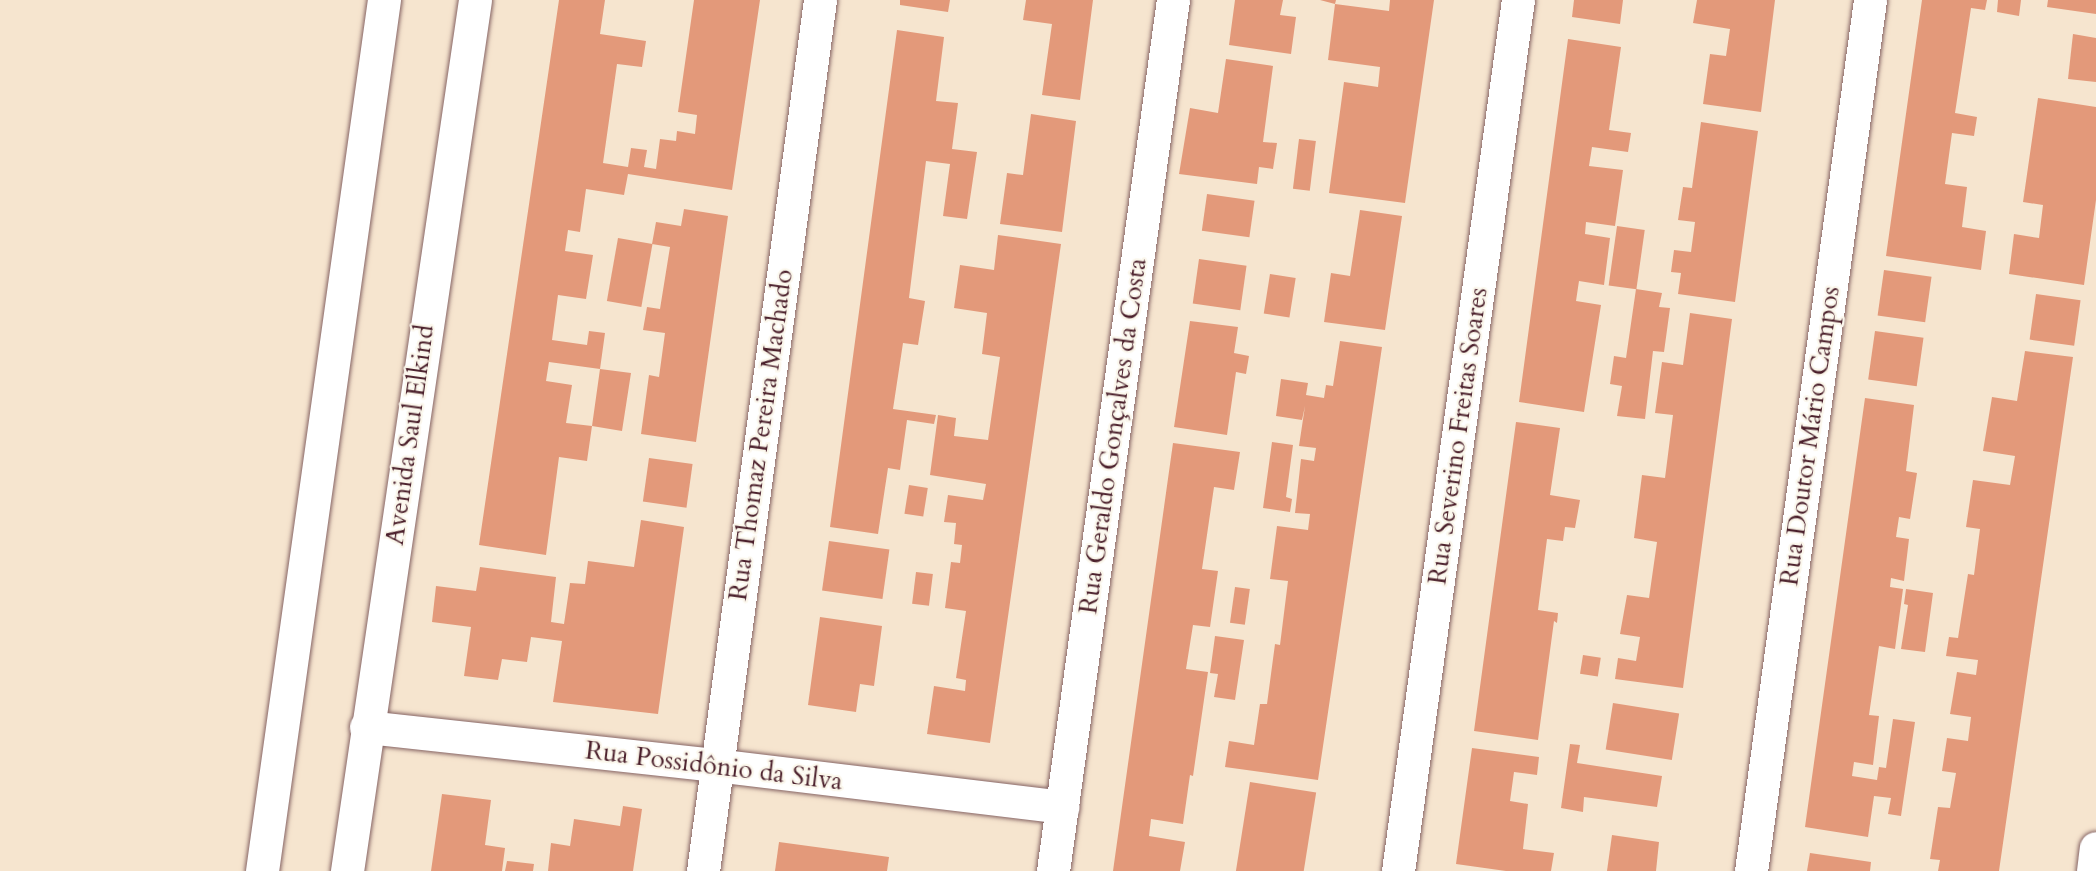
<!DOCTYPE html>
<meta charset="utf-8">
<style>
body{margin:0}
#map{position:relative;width:2096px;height:871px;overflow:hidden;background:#f6e5cf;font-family:Cardo,serif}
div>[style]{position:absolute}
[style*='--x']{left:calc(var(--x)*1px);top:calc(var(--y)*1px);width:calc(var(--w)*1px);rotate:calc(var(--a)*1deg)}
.building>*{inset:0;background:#e3997a;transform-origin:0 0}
.roads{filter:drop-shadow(0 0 2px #866464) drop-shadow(0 0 2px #866464)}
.street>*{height:33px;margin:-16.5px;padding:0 16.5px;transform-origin:16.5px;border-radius:16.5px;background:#fff}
.secondary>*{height:33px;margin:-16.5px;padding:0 16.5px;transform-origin:16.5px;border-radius:16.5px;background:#fff}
span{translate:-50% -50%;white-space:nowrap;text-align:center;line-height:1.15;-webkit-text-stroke:4.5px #fbf7ec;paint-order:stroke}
.street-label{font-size:26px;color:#4a1f2b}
</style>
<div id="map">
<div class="building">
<div style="clip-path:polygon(559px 0,605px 0,600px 34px,646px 41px,642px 67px,617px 64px,603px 163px,628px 167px,631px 148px,647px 150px,644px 167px,656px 169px,660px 139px,676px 141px,677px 131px,695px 134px,697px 115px,678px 112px,694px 0,760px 0,732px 190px,628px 174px,624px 195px,586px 189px,580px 232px,568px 230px,565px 251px,593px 255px,586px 299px,558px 295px,552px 340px,587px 345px,589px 331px,605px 333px,600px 369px,631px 373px,622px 431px,592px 426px,600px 369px,549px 362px,546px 381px,572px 385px,566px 423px,592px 426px,587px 461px,559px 457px,546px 555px,479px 545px)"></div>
<div style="clip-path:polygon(900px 0,950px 0,948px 12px,900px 5px)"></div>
<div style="clip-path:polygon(1026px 0,1093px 0,1080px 100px,1042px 95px,1052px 24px,1023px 20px)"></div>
<div style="clip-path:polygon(1235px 0,1283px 0,1280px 15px,1296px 17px,1291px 54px,1229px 45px)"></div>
<div style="clip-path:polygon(1320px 0,1336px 0,1335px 4px,1389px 11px,1390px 0,1434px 0,1405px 203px,1329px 193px,1344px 82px,1378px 87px,1380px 67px,1328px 60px,1335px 4px)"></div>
<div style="clip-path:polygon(1574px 0,1623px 0,1620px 24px,1572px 17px)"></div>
<div style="clip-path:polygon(1697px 0,1775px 0,1761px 112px,1703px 104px,1710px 54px,1726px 56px,1730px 29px,1693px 23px)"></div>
<div style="clip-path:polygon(1922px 0,1987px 0,1985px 10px,1971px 8px,1955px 113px,1977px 117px,1974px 136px,1952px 133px,1945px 184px,1967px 187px,1962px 227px,1986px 231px,1981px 270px,1886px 256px)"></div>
<div style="clip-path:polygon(1998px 0,2021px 0,2019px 16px,1997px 12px)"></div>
<div style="clip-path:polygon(2048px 0,2096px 0,2096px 14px,2047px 7px)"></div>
<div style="clip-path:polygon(897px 30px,944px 37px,936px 101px,958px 103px,952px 149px,977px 152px,967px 219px,943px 216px,950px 164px,926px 161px,909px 298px,925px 301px,918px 345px,903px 343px,893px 409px,936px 415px,934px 424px,907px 420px,900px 470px,888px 468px,878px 534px,830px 527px)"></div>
<div style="clip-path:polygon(2073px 34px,2096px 38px,2096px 82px,2068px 79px)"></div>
<div style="clip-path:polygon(1568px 39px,1621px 47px,1609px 130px,1631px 133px,1628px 152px,1592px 147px,1589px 166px,1623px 170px,1615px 226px,1586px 222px,1585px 234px,1610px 238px,1604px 285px,1579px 281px,1576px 301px,1601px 305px,1584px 412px,1519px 402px)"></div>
<div style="clip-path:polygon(1226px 59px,1273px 66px,1263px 142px,1277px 143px,1273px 169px,1259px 167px,1257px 184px,1179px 174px,1190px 108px,1218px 113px)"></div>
<div style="clip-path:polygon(2038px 98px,2096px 107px,2096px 200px,2084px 285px,2009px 274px,2014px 234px,2039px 238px,2043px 205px,2023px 202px)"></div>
<div style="clip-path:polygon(1031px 114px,1076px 121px,1062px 232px,1000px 224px,1007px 173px,1023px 175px)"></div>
<div style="clip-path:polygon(1701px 122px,1758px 131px,1735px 302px,1678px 294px,1681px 273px,1671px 272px,1674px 250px,1691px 252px,1695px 222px,1678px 220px,1683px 187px,1692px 188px)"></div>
<div style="left:1299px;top:139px;width:17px;height:50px;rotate:7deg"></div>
<div style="left:1207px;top:194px;width:48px;height:37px;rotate:8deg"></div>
<div style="clip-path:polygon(684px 209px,728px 216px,696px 442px,641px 434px,649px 375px,659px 377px,665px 333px,643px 330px,647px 307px,660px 309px,670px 247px,652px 244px,656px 222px,681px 226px)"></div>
<div style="clip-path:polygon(1360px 210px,1402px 216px,1385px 330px,1324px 322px,1331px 273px,1350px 276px)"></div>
<div style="left:1617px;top:226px;width:28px;height:60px;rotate:8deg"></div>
<div style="clip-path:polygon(998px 235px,1061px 244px,990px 743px,927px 734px,934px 686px,965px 691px,966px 680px,956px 678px,966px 611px,945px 608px,951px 562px,960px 563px,962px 545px,954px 544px,956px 523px,944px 522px,948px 495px,983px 500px,986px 484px,930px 475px,938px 415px,956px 418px,954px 436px,988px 440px,1000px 357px,982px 354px,987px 313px,954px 308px,960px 265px,994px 270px)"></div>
<div style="left:618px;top:238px;width:35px;height:64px;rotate:10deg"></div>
<div style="left:1199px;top:259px;width:48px;height:45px;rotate:8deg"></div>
<div style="left:1884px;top:270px;width:48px;height:46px;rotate:8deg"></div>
<div style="left:1270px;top:274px;width:26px;height:40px;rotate:9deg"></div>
<div style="clip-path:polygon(1636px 289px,1662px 293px,1659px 307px,1670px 308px,1664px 352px,1653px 351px,1645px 419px,1617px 416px,1622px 386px,1610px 384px,1614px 356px,1626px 358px)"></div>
<div style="left:2036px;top:294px;width:45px;height:46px;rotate:8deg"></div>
<div style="clip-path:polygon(1690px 313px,1732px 319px,1683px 688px,1615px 679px,1618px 658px,1636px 661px,1640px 637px,1620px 634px,1627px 595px,1649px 598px,1657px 542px,1634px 538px,1642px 475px,1665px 478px,1673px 415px,1655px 413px,1662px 362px,1683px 365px)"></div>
<div style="clip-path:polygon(1190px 321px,1238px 327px,1234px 353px,1249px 356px,1246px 374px,1236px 372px,1227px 435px,1174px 427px)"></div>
<div style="left:1875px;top:331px;width:49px;height:49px;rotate:8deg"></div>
<div style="clip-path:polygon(1340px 341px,1382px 347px,1318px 780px,1225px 767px,1229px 741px,1254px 745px,1260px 704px,1267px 704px,1275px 644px,1280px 645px,1288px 581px,1270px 579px,1277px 526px,1308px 530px,1310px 514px,1295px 513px,1301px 459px,1314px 461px,1316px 448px,1299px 446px,1305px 406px,1302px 420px,1276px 416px,1281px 379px,1308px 383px,1306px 395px,1324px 398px,1326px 385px,1333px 386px)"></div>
<div style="clip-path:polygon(2025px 351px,2073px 357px,1999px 871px,1938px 871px,1940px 860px,1930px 859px,1938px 807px,1950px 808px,1956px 773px,1942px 771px,1947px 738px,1968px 741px,1971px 717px,1950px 714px,1957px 672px,1976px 675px,1978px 660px,1946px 656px,1949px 637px,1958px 638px,1968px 574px,1974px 575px,1980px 529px,1966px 527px,1973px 480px,2010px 485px,2015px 456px,1983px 451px,1992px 397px,2017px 401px)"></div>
<div style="clip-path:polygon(1865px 398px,1914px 405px,1906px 471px,1917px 473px,1910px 519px,1899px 517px,1896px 537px,1909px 539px,1904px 581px,1891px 578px,1890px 587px,1903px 589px,1895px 649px,1879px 646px,1869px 715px,1879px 716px,1873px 765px,1854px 762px,1852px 776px,1877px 780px,1879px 767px,1886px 768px,1893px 719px,1915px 722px,1901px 816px,1888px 814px,1891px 798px,1874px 796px,1868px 837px,1805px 827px)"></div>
<div style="clip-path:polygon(1516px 422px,1560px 428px,1550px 495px,1580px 500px,1575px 528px,1565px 527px,1563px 541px,1547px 539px,1538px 610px,1558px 613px,1557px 623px,1554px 621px,1538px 740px,1474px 731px)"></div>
<div style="clip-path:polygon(1272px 442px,1293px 445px,1286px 497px,1292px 499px,1290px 512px,1263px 508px)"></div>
<div style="clip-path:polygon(1173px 443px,1240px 452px,1234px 490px,1214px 487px,1202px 569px,1218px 571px,1210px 627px,1193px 625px,1186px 669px,1208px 672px,1193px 776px,1190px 775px,1183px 824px,1151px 819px,1149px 836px,1185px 842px,1180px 871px,1113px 871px)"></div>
<div style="left:649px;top:458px;width:44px;height:44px;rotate:8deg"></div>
<div style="left:909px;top:485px;width:19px;height:29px;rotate:9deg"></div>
<div style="clip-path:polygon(641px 520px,684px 527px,658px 714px,553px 702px,562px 641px,531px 637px,527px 662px,502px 659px,498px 680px,464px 676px,471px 627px,432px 622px,436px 586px,476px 591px,480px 567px,556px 577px,551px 622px,564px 624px,570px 583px,585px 584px,588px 561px,634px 567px)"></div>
<div style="left:829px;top:541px;width:61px;height:50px;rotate:8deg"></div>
<div style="left:916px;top:572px;width:17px;height:32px;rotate:7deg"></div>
<div style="left:1235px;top:587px;width:15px;height:36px;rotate:8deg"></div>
<div style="clip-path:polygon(1906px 589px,1933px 593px,1925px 652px,1901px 649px,1908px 605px,1904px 604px)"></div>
<div style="clip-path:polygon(820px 617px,882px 626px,874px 686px,860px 684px,856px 712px,808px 705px)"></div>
<div style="clip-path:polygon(1215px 636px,1244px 640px,1235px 700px,1214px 697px,1218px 674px,1210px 673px)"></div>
<div style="left:1583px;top:655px;width:18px;height:19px;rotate:9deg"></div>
<div style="left:1613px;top:703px;width:67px;height:47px;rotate:9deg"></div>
<div style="clip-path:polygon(1570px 744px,1580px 745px,1577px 763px,1662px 776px,1657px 807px,1584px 797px,1583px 812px,1561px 808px)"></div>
<div style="clip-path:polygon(1472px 748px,1539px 757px,1537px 775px,1514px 772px,1510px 801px,1528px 804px,1523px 849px,1554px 853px,1551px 871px,1506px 871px,1456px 864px)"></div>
<div style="left:1250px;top:782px;width:67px;height:90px;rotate:9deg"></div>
<div style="clip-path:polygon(442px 794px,491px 800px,485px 845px,505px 848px,502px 871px,431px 871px)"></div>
<div style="clip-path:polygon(623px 806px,642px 809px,633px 871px,548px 871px,551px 843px,570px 846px,574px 819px,620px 826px)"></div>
<div style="clip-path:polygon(1612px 835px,1659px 842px,1656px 871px,1607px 871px)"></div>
<div style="clip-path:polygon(779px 842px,889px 857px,887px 871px,775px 871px)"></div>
<div style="clip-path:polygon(1810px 853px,1871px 862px,1870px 871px,1807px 871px)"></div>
<div style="clip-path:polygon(507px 861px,534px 864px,533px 871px,505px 871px)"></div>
</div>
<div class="roads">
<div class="street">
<div style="--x:366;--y:727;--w:352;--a:6.2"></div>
<div style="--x:716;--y:765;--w:349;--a:6.9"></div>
<div style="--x:703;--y:871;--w:879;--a:-82.35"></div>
<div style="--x:1053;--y:871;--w:879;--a:-82.16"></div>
<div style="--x:1398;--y:871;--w:879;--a:-82.16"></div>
<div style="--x:1751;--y:871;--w:879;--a:-82.22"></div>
<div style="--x:2093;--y:871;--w:23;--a:-83"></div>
</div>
<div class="secondary">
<div style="--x:262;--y:871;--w:880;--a:-82.03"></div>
<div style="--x:347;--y:871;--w:880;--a:-81.64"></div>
</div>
</div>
<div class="street-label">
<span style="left:410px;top:435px;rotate:-82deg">Avenida Saul Elkind</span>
<span style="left:761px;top:435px;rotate:-82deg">Rua Thomaz Pereira Machado</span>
<span style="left:1113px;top:436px;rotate:-82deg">Rua Geraldo Gonçalves da Costa</span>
<span style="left:1458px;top:436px;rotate:-82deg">Rua Severino Freitas Soares</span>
<span style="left:1810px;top:436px;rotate:-82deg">Rua Doutor Mário Campos</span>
<span style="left:714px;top:766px;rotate:7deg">Rua Possidônio da Silva</span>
</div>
</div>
